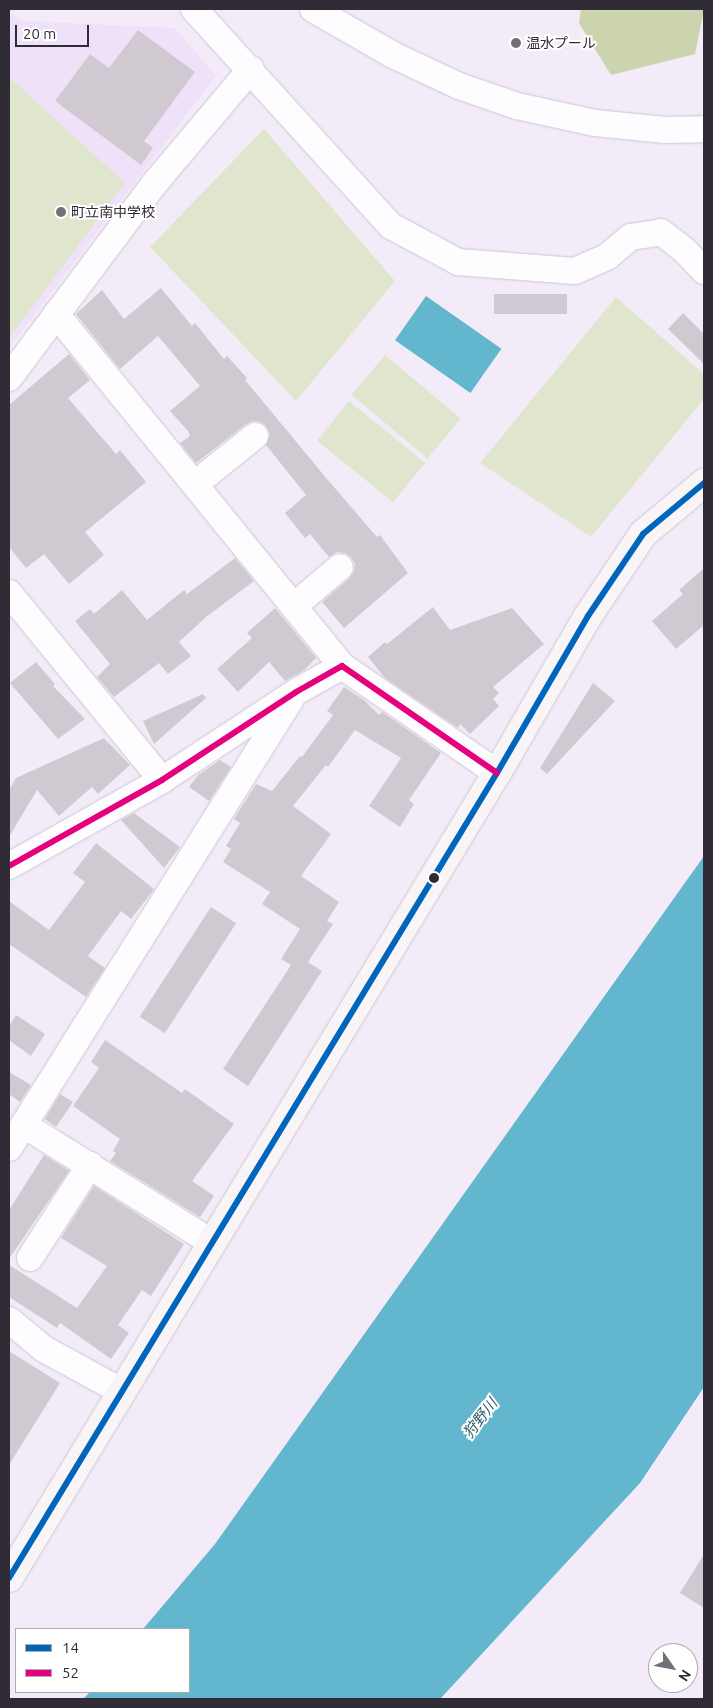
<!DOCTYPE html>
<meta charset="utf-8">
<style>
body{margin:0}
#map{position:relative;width:713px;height:1708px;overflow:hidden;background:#f3ecf8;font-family:Ubuntu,"Noto Sans JP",sans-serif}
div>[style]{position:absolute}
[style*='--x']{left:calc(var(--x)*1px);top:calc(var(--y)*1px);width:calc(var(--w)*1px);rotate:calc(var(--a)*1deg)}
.built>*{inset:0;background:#efe2f8}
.green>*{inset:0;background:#e0e6ce;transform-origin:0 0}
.forest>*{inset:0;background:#cbd4ae}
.water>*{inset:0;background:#62b6ce;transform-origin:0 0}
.building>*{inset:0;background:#d1c9d2;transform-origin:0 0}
.roads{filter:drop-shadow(0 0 1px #cdc7d2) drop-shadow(0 0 1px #cdc7d2)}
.minor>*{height:26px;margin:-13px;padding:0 13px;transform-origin:13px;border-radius:13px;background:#fdfcfe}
.major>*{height:28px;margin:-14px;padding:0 14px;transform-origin:14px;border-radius:14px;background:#f9f4f6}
.bus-1>*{height:6px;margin:-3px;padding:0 3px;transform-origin:3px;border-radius:3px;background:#0065bd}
.bus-2>*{height:6px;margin:-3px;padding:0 3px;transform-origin:3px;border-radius:3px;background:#e5007d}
.dots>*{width:14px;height:14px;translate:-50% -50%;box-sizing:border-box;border:2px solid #fff;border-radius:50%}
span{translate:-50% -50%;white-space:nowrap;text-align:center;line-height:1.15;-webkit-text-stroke:4px #fff;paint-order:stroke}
.poi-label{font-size:14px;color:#312b35}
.left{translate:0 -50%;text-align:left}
.water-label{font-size:15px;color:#2f5e6b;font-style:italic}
.frame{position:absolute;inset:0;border:10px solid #312b35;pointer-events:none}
.legend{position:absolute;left:15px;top:1628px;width:175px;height:65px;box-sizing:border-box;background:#fff;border:1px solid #adaaae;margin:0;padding:6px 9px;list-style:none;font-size:15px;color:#312b35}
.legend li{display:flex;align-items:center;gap:10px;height:25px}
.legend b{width:25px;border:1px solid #adaaae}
.north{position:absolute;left:648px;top:1643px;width:50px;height:50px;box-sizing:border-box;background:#fff;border:1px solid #adaaae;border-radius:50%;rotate:123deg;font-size:14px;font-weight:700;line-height:20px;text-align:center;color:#312b35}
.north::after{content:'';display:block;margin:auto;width:18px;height:22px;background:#756f79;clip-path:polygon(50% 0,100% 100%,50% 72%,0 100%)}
.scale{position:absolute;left:15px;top:25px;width:74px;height:22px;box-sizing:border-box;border:2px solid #312b35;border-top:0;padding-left:6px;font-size:15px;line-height:18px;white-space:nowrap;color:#312b35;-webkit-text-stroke:4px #fff;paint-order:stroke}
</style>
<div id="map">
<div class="built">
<div style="clip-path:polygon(9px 13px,24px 21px,175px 28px,216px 76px,9px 348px)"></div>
</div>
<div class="green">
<div style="clip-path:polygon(9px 77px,125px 183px,9px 338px)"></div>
<div style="clip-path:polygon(264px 129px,395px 281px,296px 401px,150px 247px)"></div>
<div style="clip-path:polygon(616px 297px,704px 374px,704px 399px,591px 537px,480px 463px)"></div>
<div style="left:385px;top:355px;width:99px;height:52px;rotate:40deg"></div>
<div style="left:349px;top:401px;width:98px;height:51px;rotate:39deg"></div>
</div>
<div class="forest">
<div style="clip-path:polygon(581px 9px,704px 9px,704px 10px,695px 54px,611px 75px,579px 23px)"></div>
</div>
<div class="water">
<div style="left:426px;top:296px;width:92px;height:54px;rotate:35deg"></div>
<div style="clip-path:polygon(704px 856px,704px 1387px,640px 1483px,440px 1699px,83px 1699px,90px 1692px,189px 1692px,189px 1629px,143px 1629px,215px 1544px)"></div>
</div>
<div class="building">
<div style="clip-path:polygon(138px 30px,195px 72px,144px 141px,153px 148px,141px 165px,55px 101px,90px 54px,109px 68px)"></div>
<div style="clip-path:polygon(161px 288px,192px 326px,195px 323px,224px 359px,227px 356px,247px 378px,245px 380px,327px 479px,377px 537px,380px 535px,408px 573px,344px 628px,322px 602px,350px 578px,354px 572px,355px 564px,351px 557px,345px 553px,337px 552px,329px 557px,310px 534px,305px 538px,285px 513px,306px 495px,266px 445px,270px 434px,266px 426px,261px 422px,253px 421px,246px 424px,196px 463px,180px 443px,190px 436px,188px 431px,170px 411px,200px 386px,158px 336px,120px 369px,76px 314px,102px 290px,124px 319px)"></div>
<div style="left:494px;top:294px;width:73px;height:20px"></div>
<div style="clip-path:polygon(683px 313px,704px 334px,704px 364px,668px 329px)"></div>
<div style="clip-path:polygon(69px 354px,90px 380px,68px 398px,116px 454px,120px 450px,146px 482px,85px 532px,104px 555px,69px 584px,44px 554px,26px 568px,9px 547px,9px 405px)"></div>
<div style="clip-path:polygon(235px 558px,254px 581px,206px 617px,179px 642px,191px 656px,168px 674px,159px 663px,114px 697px,97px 677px,110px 664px,75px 621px,90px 609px,94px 614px,122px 590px,147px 620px,184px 590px,187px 594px)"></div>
<div style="clip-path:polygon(704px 568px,704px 625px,676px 649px,652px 621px,683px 594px,679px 590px)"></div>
<div style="clip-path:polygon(433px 607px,450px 630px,512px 608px,544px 644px,493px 687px,499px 693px,493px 699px,499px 706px,470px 734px,460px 724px,458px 728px,385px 678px,368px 657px,385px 642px,387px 644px)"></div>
<div style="clip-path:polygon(275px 608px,316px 658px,303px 671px,285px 681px,269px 662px,238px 692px,217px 669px,252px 638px,247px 633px)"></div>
<div style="clip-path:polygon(36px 662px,55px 684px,53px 686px,85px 719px,58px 739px,10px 683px)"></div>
<div style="clip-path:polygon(593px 683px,615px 701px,547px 774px,540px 768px)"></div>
<div style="clip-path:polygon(344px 687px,364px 700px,379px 715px,382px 712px,441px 753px,409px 800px,414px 804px,400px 827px,369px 806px,401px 758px,355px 730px,328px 767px,326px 765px,293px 806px,331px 834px,301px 876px,339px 902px,327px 921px,333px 924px,308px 962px,322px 971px,248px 1086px,223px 1069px,291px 965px,281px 959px,300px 929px,262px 904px,270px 892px,223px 862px,231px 849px,226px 846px,240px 823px,234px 819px,256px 784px,272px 791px,300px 756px,302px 757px,333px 715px,327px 711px)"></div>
<div style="clip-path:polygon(203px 694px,206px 698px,154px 744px,143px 721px)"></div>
<div style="clip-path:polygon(104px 738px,130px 765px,98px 794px,92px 787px,59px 816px,37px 790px,9px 837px,9px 790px,16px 778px)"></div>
<div style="clip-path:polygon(220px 760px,231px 767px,209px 801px,189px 787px,198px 775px)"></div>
<div style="clip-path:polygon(134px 813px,180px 847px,164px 868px,121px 820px)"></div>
<div style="clip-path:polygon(96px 843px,154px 889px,131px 919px,121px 911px,88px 956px,105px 968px,86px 997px,9px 944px,9px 901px,49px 930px,85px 882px,73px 873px)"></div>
<div style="left:211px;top:907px;width:30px;height:131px;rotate:33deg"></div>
<div style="clip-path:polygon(16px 1015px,45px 1034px,31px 1056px,9px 1040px,9px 1026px)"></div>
<div style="clip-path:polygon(105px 1040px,182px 1093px,185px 1089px,234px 1124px,192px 1181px,214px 1196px,200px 1217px,110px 1161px,116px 1153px,113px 1151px,120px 1139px,73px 1106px,99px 1068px,91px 1062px)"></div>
<div style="clip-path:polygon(9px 1072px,31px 1085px,20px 1102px,9px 1094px)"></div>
<div style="clip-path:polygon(60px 1094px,73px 1102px,56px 1127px,45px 1119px)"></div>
<div style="clip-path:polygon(44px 1155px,69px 1171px,9px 1259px,9px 1210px)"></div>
<div style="clip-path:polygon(94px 1186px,184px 1244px,151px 1296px,142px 1290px,118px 1325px,129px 1333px,111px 1359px,60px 1323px,57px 1328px,9px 1297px,9px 1265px,77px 1308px,107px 1266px,61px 1238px)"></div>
<div style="clip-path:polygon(9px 1351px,60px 1383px,9px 1465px)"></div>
<div style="clip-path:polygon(704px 1554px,704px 1608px,680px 1593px)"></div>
</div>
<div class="roads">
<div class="minor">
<div style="--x:194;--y:9;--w:293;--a:47.8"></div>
<div style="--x:391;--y:226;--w:76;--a:28.2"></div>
<div style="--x:458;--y:262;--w:117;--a:4.4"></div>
<div style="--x:575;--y:271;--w:36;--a:-24"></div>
<div style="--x:608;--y:256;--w:30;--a:-40"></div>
<div style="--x:631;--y:237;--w:30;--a:-9"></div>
<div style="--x:661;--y:232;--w:31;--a:38"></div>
<div style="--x:685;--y:251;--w:28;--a:46"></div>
<div style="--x:313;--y:9;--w:92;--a:29.9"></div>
<div style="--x:393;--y:55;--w:73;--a:25.2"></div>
<div style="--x:459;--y:86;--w:61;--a:19"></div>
<div style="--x:517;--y:106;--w:80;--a:12.3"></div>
<div style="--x:595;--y:123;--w:70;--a:5.7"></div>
<div style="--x:665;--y:130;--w:39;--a:-1"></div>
<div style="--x:56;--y:314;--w:454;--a:50.9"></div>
<div style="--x:9;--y:378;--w:244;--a:-53.2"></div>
<div style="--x:155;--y:183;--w:149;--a:-49.9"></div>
<div style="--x:195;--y:484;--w:77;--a:-38.7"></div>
<div style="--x:9;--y:593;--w:242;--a:50.7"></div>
<div style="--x:294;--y:606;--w:60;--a:-40.3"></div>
<div style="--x:9;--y:866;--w:176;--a:-29.3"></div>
<div style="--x:162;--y:780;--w:160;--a:-33.3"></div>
<div style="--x:296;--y:692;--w:53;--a:-29.5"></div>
<div style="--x:342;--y:666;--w:188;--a:34.6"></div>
<div style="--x:24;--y:1125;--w:223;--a:32"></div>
<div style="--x:9;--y:1148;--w:530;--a:-57.87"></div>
<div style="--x:30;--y:1258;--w:111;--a:-57.2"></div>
<div style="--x:9;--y:1320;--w:45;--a:39.6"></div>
<div style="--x:44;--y:1349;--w:90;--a:28.6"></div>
</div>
<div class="major">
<div style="--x:9;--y:1578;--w:941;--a:-58.78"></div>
<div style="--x:497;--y:773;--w:181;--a:-59.9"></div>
<div style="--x:588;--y:616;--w:99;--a:-56.1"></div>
<div style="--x:643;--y:534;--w:80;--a:-39.9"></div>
</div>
</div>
<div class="bus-1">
<div style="--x:9;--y:1578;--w:941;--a:-58.78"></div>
<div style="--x:497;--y:773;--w:181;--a:-59.9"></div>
<div style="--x:588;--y:616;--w:99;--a:-56.1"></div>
<div style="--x:643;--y:534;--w:80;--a:-39.9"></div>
</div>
<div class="bus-2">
<div style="--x:9;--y:866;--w:176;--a:-29.3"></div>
<div style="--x:162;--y:780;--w:160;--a:-33.3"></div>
<div style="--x:296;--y:692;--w:53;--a:-29.5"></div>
<div style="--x:342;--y:666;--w:188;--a:34.6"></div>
</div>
<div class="dots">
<div style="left:516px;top:43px;background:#756f79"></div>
<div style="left:61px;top:212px;background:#756f79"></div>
<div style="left:434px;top:878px;background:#312b35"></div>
</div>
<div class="poi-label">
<span class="left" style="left:526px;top:43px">温水プール</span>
<span class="left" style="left:71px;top:212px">町立南中学校</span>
</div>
<div class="water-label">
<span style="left:480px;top:1418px;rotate:-52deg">狩野川</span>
</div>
<div class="frame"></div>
<ul class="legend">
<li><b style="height:6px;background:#0065bd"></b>14</li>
<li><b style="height:6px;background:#e5007d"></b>52</li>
</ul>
<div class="north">N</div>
<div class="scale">20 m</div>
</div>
